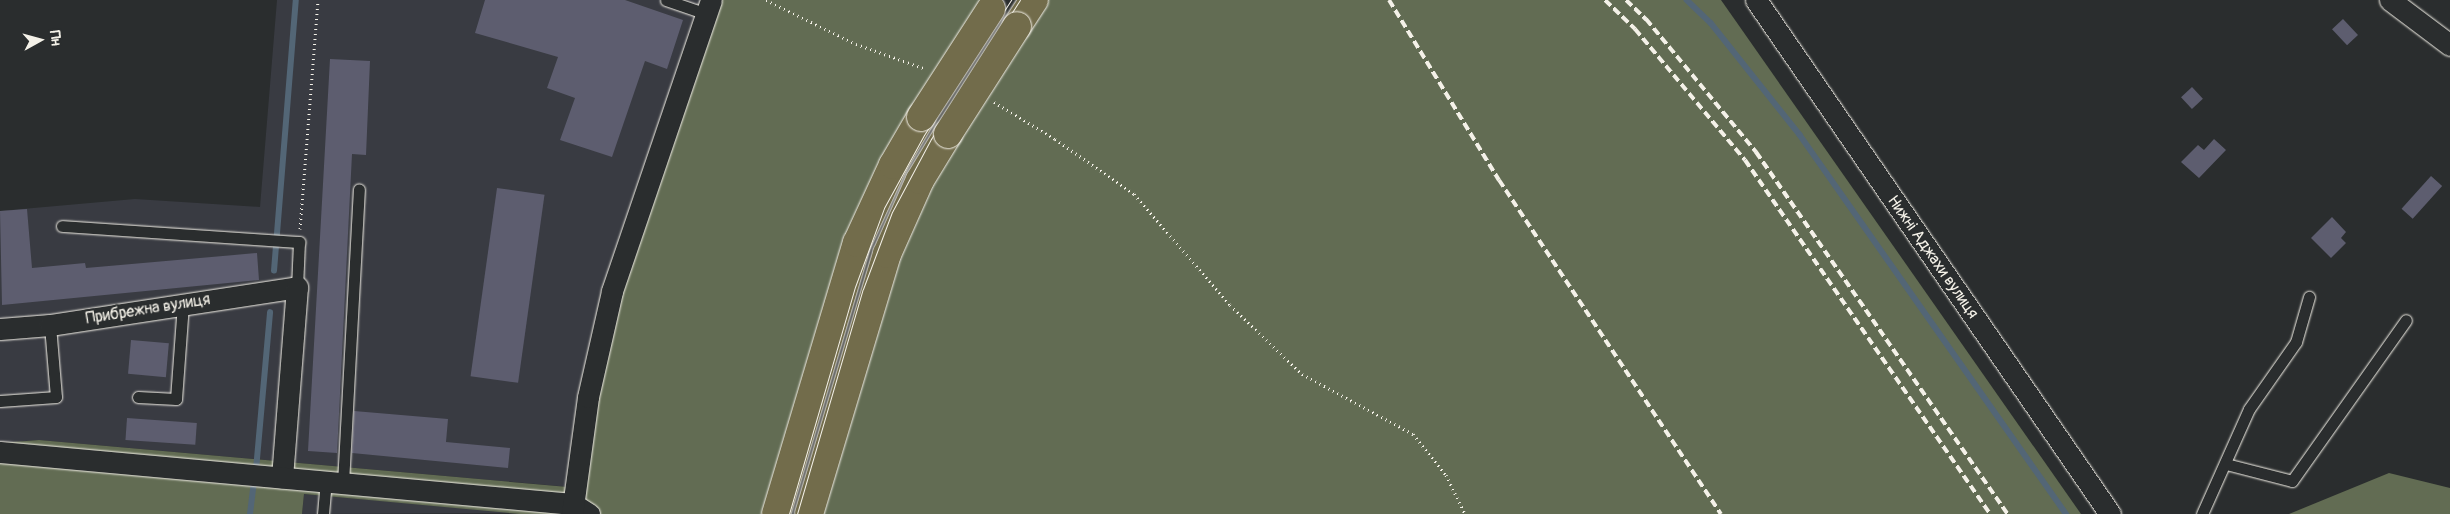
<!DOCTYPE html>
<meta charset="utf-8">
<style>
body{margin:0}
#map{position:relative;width:2450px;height:514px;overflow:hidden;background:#2a2d2e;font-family:Pangolin,sans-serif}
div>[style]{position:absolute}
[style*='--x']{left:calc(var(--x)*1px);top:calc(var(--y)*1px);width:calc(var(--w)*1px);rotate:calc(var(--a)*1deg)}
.built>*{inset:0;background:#393b42}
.green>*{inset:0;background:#626c53}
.stream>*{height:5.5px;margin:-2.75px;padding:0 2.75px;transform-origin:2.75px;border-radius:2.75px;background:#536676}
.building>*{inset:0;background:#5d5d6f;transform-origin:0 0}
.path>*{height:3px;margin-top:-1.5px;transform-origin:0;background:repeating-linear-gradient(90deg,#f4f1e8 0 1px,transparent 0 5px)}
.roads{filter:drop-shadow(0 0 1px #f4f1e8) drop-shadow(0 0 1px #f4f1e8)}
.lane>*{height:11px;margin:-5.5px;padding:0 5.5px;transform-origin:5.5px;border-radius:5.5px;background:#2a2d2e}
.street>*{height:21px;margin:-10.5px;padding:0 10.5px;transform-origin:10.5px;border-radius:10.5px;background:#2a2d2e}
.highway>*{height:28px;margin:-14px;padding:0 14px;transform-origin:14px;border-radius:14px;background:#726c4b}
.tram>*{height:1px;margin:-0.5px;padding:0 0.5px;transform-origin:0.5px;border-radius:0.5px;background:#f4f1e8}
.rail>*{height:4px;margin-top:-2px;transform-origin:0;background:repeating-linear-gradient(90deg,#f4f1e8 0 8px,transparent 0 12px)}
.bridges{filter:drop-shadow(0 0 1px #f4f1e8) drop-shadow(0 0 1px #f4f1e8)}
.highway-bridge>*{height:28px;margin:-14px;padding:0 14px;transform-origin:14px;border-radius:14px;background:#726c4b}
span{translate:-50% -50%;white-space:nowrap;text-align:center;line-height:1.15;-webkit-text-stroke:4px #2a2d2e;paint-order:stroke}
.street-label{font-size:16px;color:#f4f1e8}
.north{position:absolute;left:15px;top:15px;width:50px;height:50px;-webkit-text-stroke:4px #2a2d2e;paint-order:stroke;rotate:83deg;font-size:14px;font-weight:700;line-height:20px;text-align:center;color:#f4f1e8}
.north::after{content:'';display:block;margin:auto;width:18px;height:22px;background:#f4f1e8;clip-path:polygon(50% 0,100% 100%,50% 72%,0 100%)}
</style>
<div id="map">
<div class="built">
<div style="clip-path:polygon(277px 0,704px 0,569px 487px,39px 440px,0 443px,0 211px,135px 199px,260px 207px)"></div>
<div style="clip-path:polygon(304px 494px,520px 513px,302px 514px)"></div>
</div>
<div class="green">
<div style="clip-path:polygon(704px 0,988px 0,908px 125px,769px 514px,520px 514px,304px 494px,302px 514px,0 514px,0 443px,39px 440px,568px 487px)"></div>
<div style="clip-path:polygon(1043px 0,1721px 0,2081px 514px,817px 514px,909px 220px)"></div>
<div style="clip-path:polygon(2389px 473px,2450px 488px,2450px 514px,2289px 514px)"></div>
</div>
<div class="stream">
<div style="--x:1687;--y:0;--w:33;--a:44"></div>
<div style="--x:1711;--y:23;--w:143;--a:51.5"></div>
<div style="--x:1800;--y:135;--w:463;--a:54.9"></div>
<div style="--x:274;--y:271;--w:272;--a:-85.4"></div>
<div style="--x:256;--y:470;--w:158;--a:-84.9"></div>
<div style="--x:250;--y:514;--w:35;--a:-83"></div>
</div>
<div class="building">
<div style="clip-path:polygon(485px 0,625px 0,683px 20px,667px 69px,645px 61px,612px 157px,560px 140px,575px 98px,547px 88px,558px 57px,475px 33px)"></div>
<div style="left:2343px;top:19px;width:22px;height:15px;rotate:47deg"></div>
<div style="clip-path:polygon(330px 59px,370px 61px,366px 155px,352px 154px,337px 453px,308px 451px)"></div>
<div style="left:2192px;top:87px;width:16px;height:15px;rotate:47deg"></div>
<div style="clip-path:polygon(2214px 139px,2226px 150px,2199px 178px,2181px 162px,2198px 145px,2204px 150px)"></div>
<div style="left:2431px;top:176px;width:15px;height:44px;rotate:42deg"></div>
<div style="left:497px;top:188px;width:48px;height:190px;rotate:8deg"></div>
<div style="clip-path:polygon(27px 209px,32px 268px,85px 263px,86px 268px,257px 253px,259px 280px,2px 305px,0 211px)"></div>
<div style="clip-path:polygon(2332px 217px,2346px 232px,2341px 238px,2346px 243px,2331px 258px,2311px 238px)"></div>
<div style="left:131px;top:340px;width:38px;height:34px;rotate:5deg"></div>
<div style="clip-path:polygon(354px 411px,448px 419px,446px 442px,510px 448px,508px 468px,352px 453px)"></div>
<div style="left:127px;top:418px;width:70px;height:22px;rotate:4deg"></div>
</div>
<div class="path">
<div style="--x:766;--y:0;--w:100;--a:26.1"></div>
<div style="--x:856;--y:44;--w:74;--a:19.7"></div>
<div style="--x:994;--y:102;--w:71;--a:31.2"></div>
<div style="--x:1055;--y:139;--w:96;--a:34.8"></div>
<div style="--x:1134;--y:194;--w:147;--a:49.1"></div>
<div style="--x:1230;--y:305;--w:100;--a:43.8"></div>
<div style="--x:1302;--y:374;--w:126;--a:28.4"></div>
<div style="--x:1413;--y:434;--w:53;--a:51.2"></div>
<div style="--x:1446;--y:475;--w:43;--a:64"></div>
<div style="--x:300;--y:229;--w:230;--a:-85.5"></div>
</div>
<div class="roads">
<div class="lane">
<div style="--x:666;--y:0;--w:43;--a:18.9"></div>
<div style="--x:62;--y:226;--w:238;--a:3.9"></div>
<div style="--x:299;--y:242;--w:45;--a:92.5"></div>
<div style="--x:138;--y:397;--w:38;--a:3"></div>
<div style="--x:176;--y:399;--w:95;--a:-85.8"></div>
<div style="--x:0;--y:401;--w:56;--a:-4.1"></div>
<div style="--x:56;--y:397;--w:72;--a:-94.8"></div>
<div style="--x:2226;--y:464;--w:68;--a:14.4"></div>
<div style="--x:2292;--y:481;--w:197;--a:-54.7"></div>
<div style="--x:343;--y:483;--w:294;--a:-86.9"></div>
<div style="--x:323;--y:514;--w:33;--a:-85"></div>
<div style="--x:2202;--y:514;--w:115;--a:-65.9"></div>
<div style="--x:2249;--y:409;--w:82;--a:-55"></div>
<div style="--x:2296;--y:342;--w:47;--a:-73.9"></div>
</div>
<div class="street">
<div style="--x:1756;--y:0;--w:624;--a:55.44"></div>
<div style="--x:2390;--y:0;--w:75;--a:36.9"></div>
<div style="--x:0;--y:329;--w:50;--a:-4.6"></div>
<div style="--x:50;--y:325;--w:250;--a:-8.7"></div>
<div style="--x:297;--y:287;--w:191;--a:94.5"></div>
<div style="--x:0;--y:452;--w:575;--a:5.19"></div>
<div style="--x:573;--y:504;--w:19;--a:32"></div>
<div style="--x:572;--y:514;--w:118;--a:-82.2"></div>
<div style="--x:588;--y:397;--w:109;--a:-77.2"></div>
<div style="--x:612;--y:291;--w:307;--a:-71.2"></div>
</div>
<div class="highway">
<div style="--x:1017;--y:26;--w:31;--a:-57"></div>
<div style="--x:776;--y:514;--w:283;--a:-73.4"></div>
<div style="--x:857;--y:243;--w:86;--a:-65.2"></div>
<div style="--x:893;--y:165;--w:56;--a:-59.7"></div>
<div style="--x:809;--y:514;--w:271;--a:-73.3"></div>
<div style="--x:887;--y:254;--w:81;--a:-66"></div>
<div style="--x:920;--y:180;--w:54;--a:-58.7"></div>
</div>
</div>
<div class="tram">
<div style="--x:789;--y:514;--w:236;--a:-73.8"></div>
<div style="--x:855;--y:287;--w:84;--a:-69.8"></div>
<div style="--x:884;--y:208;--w:83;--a:-61.3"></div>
<div style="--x:924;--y:135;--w:161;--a:-57.2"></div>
<div style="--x:797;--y:514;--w:234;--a:-73.7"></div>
<div style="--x:863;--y:289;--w:82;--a:-69.4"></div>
<div style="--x:892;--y:212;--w:83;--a:-61.9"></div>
<div style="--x:931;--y:139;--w:165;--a:-57.4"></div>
</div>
<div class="rail">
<div style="--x:1389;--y:0;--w:211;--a:58.6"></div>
<div style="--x:1499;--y:180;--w:401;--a:56.4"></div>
<div style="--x:1605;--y:0;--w:42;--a:44"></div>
<div style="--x:1635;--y:29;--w:171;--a:50"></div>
<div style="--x:1745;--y:160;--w:431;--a:55.3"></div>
<div style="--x:1626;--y:0;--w:28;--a:44"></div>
<div style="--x:1646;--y:19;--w:173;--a:50.4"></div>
<div style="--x:1756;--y:152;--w:441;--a:55.2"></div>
</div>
<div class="bridges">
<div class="highway-bridge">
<div style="--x:921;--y:117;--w:129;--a:-57.1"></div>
<div style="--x:948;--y:134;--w:128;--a:-57.4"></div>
</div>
</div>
<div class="street-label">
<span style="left:1933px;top:257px;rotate:55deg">Нижні Аджахи вулиця</span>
<span style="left:148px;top:309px;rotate:-9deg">Прибрежна вулиця</span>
</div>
<div class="north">Пн</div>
</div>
